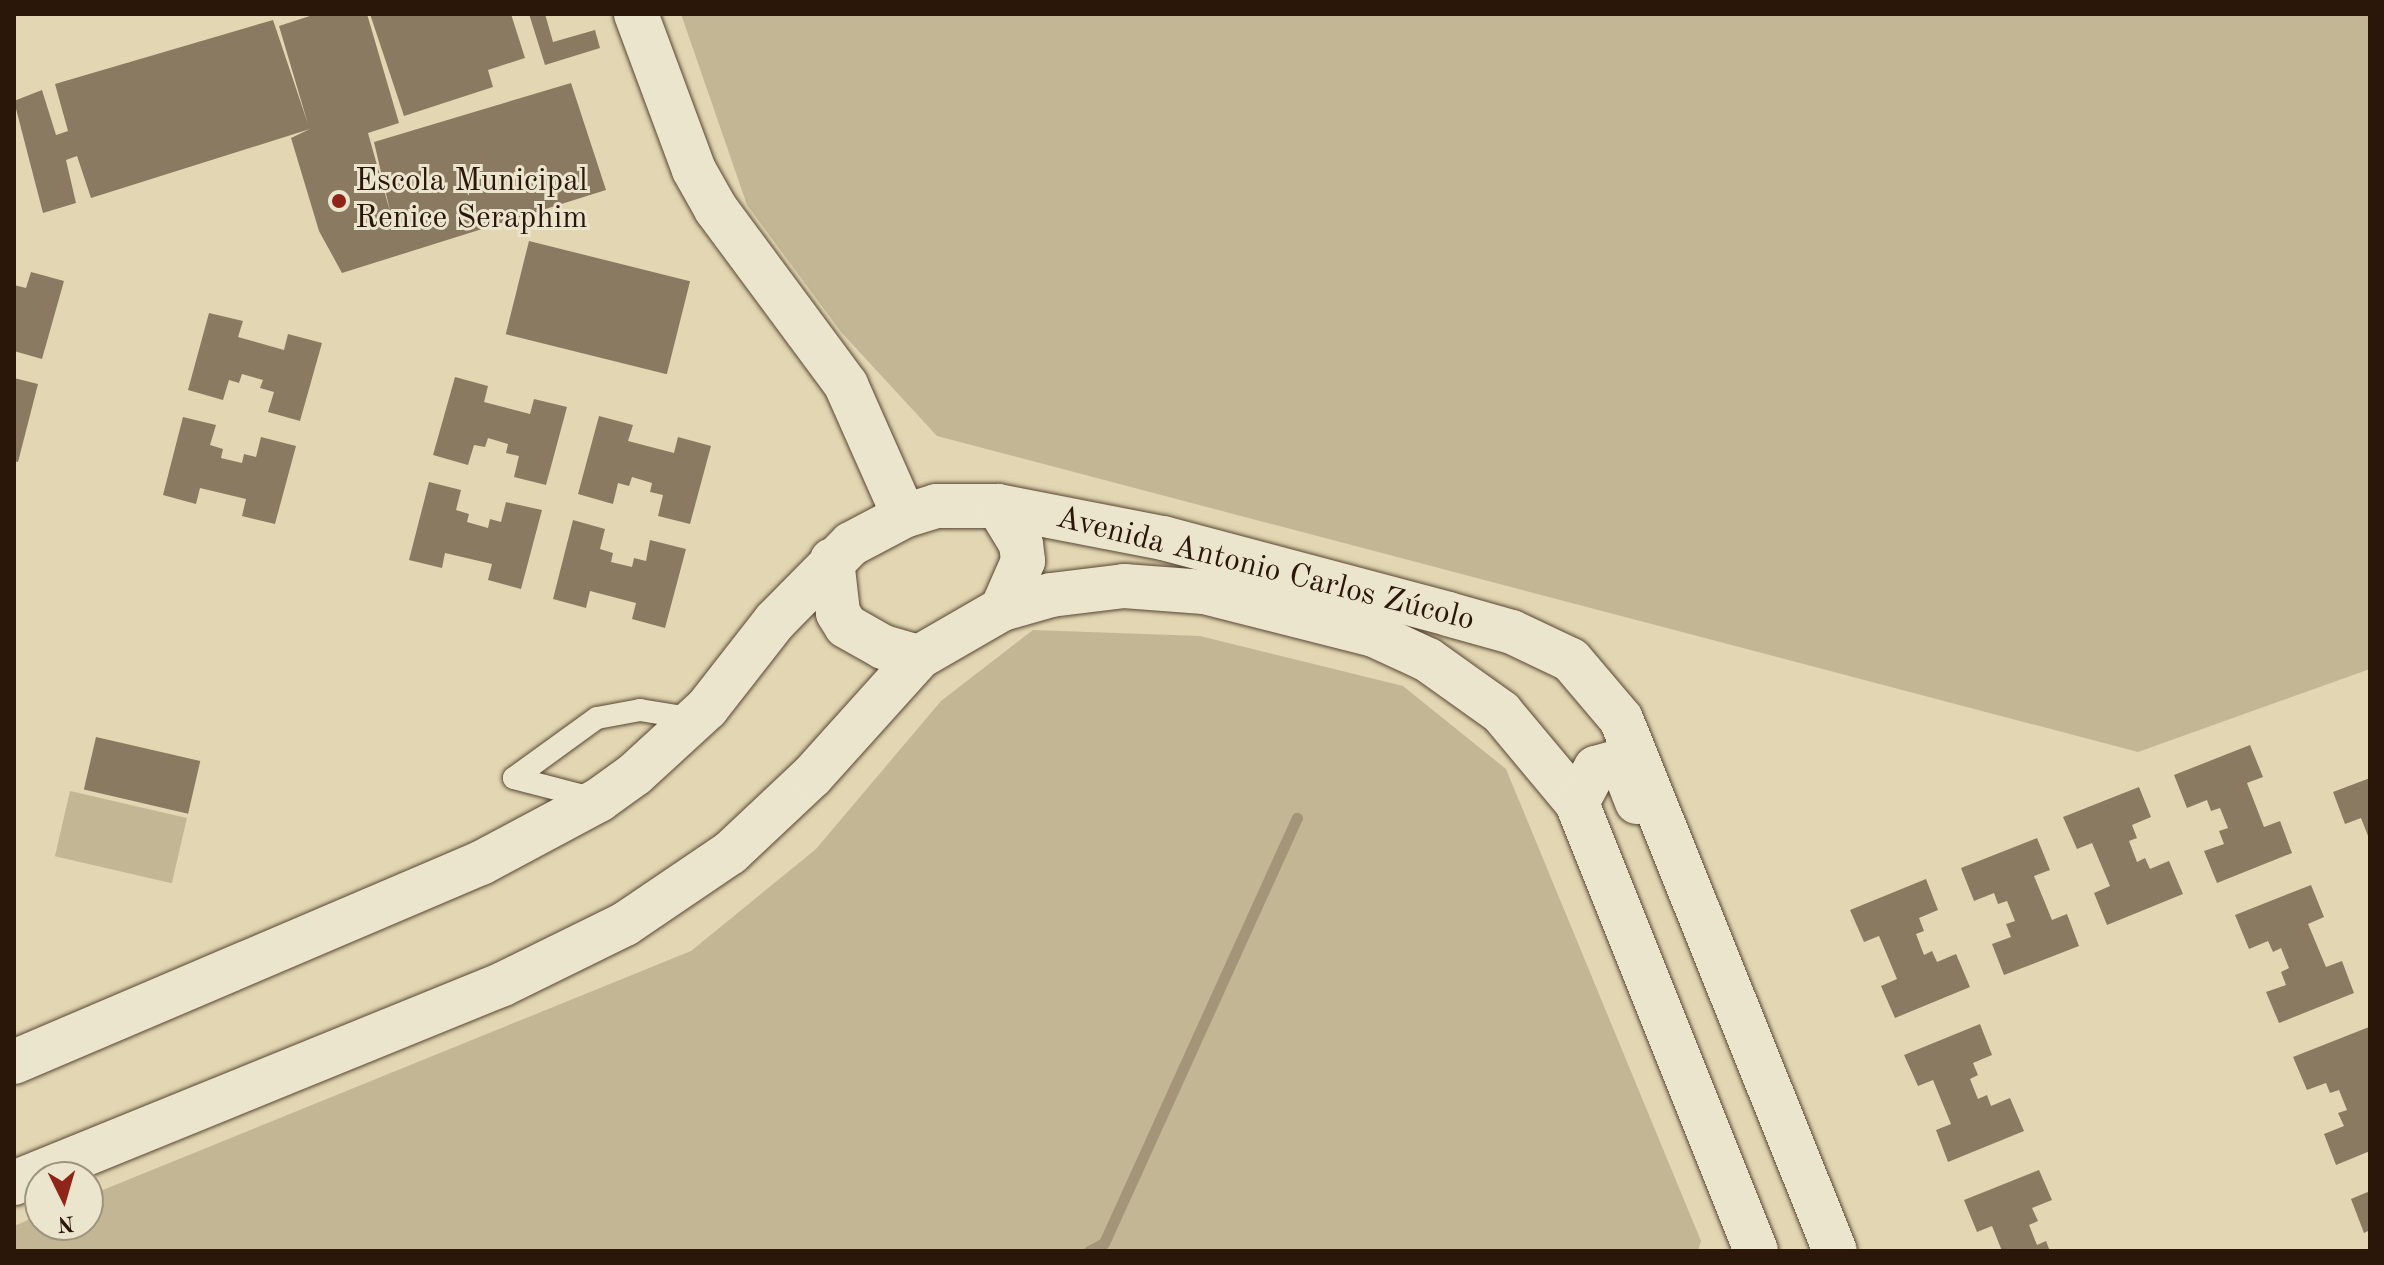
<!DOCTYPE html>
<meta charset="utf-8">
<style>
body{margin:0}
#map{position:relative;width:2384px;height:1265px;overflow:hidden;background:#e2d7b2;font-family:"Old Standard TT",serif}
div>[style]{position:absolute}
[style*='--x']{left:calc(var(--x)*1px);top:calc(var(--y)*1px);width:calc(var(--w)*1px);rotate:calc(var(--a)*1deg)}
.green>*{inset:0;background:#c3b695;transform-origin:0 0}
.stream>*{height:11px;margin:-5.5px;padding:0 5.5px;transform-origin:5.5px;border-radius:5.5px;background:#a49579}
.building>*{inset:0;background:#8a7a61;transform-origin:0 0}
.roads{filter:drop-shadow(0 0 2px #594634) drop-shadow(0 0 2px #594634)}
.service>*{height:22px;margin:-11px;padding:0 11px;transform-origin:11px;border-radius:11px;background:#ece5cd}
.minor>*{height:44px;margin:-22px;padding:0 22px;transform-origin:22px;border-radius:22px;background:#ece5cd}
.dots>*{width:22px;height:22px;translate:-50% -50%;box-sizing:border-box;border:4px solid #ece5cd;border-radius:50%}
span{translate:-50% -50%;white-space:nowrap;text-align:center;line-height:1.15;-webkit-text-stroke:6px #ece5cd;paint-order:stroke}
.poi-label{font-size:32px;color:#2b160a}
.left{translate:0 -50%;text-align:left}
.street-label{font-size:32px;color:#2b160a}
.frame{position:absolute;inset:0;border:16px solid #2b160a;pointer-events:none}
.north{position:absolute;left:24px;top:1161px;width:80px;height:80px;box-sizing:border-box;background:#ece5cd;border:2px solid #9f927f;border-radius:50%;rotate:175deg;font-size:22px;font-weight:700;line-height:32px;text-align:center;color:#2b160a}
.north::after{content:'';display:block;margin:auto;width:28px;height:36px;background:#8f2418;clip-path:polygon(50% 0,100% 100%,50% 72%,0 100%)}
</style>
<div id="map">
<div class="green">
<div style="clip-path:polygon(681px 14px,2370px 14px,2370px 669px,2138px 752px,937px 436px,841px 332px,747px 205px)"></div>
<div style="clip-path:polygon(1033px 630px,1200px 636px,1403px 686px,1506px 769px,1701px 1241px,1698px 1251px,14px 1251px,14px 1226px,40px 1215px,40px 1225px,88px 1225px,88px 1196px,691px 951px,816px 849px,941px 701px)"></div>
<div style="left:70px;top:791px;width:120px;height:67px;rotate:13deg"></div>
</div>
<div class="stream">
<div style="--x:1089;--y:1251;--w:17;--a:-28"></div>
<div style="--x:1104;--y:1243;--w:467;--a:-65.6"></div>
</div>
<div class="building">
<div style="clip-path:polygon(316px 14px,367px 14px,399px 123px,368px 133px,391px 215px,374px 142px,571px 83px,606px 190px,342px 273px,319px 231px,291px 138px,310px 129px,91px 198px,77px 156px,66px 160px,76px 203px,43px 213px,14px 101px,42px 90px,56px 135px,68px 131px,55px 84px,273px 20px,308px 124px,279px 26px)"></div>
<div style="clip-path:polygon(370px 14px,511px 14px,525px 58px,488px 70px,493px 87px,404px 116px)"></div>
<div style="clip-path:polygon(529px 14px,545px 14px,553px 42px,595px 30px,600px 48px,545px 65px)"></div>
<div style="left:529px;top:241px;width:166px;height:96px;rotate:14deg"></div>
<div style="clip-path:polygon(31px 272px,64px 281px,42px 359px,14px 351px,14px 285px,26px 288px)"></div>
<div style="clip-path:polygon(209px 313px,243px 321px,238px 337px,284px 350px,288px 334px,322px 343px,300px 421px,268px 412px,274px 392px,260px 388px,263px 380px,242px 374px,239px 383px,229px 380px,223px 400px,188px 390px)"></div>
<div style="clip-path:polygon(455px 377px,488px 386px,484px 402px,530px 414px,534px 399px,567px 407px,546px 485px,514px 477px,519px 456px,506px 453px,508px 444px,488px 438px,485px 447px,474px 445px,468px 465px,433px 455px)"></div>
<div style="clip-path:polygon(14px 378px,38px 384px,18px 462px,14px 461px)"></div>
<div style="clip-path:polygon(599px 416px,633px 425px,628px 441px,674px 453px,678px 437px,711px 446px,690px 524px,658px 516px,663px 495px,650px 492px,652px 483px,632px 477px,629px 486px,618px 483px,613px 504px,578px 494px)"></div>
<div style="clip-path:polygon(183px 417px,216px 425px,210px 445px,223px 449px,221px 458px,242px 463px,244px 454px,256px 457px,261px 437px,296px 446px,275px 524px,242px 516px,246px 499px,200px 488px,196px 504px,163px 495px)"></div>
<div style="clip-path:polygon(429px 482px,461px 490px,456px 510px,469px 514px,467px 522px,488px 528px,490px 519px,501px 522px,506px 502px,542px 510px,521px 589px,488px 580px,492px 564px,445px 553px,442px 568px,409px 560px)"></div>
<div style="clip-path:polygon(573px 520px,605px 529px,600px 549px,613px 553px,611px 562px,632px 567px,634px 558px,646px 561px,650px 540px,686px 549px,665px 628px,632px 619px,636px 603px,590px 591px,586px 608px,553px 599px)"></div>
<div style="left:96px;top:737px;width:107px;height:54px;rotate:13deg"></div>
<div style="clip-path:polygon(2250px 745px,2263px 777px,2247px 783px,2264px 827px,2280px 821px,2292px 853px,2217px 883px,2204px 851px,2224px 844px,2219px 831px,2228px 828px,2220px 808px,2211px 811px,2207px 800px,2187px 808px,2174px 775px)"></div>
<div style="clip-path:polygon(2370px 778px,2370px 841px,2361px 818px,2345px 824px,2333px 792px)"></div>
<div style="clip-path:polygon(2139px 787px,2151px 817px,2132px 825px,2137px 838px,2129px 841px,2137px 862px,2145px 858px,2150px 869px,2169px 861px,2183px 894px,2107px 925px,2094px 893px,2110px 886px,2092px 843px,2077px 849px,2063px 817px)"></div>
<div style="clip-path:polygon(2037px 838px,2050px 870px,2034px 876px,2052px 920px,2067px 914px,2079px 946px,2004px 975px,1992px 944px,2011px 937px,2006px 924px,2015px 921px,2007px 901px,1998px 904px,1994px 893px,1974px 901px,1961px 868px)"></div>
<div style="clip-path:polygon(1926px 879px,1938px 910px,1919px 918px,1924px 931px,1916px 934px,1924px 955px,1932px 951px,1937px 962px,1956px 954px,1970px 987px,1895px 1018px,1881px 986px,1897px 979px,1879px 936px,1864px 942px,1850px 910px)"></div>
<div style="clip-path:polygon(2311px 885px,2324px 917px,2308px 924px,2326px 967px,2342px 961px,2354px 993px,2279px 1023px,2266px 992px,2286px 985px,2281px 972px,2289px 968px,2281px 948px,2273px 952px,2268px 941px,2249px 949px,2235px 915px)"></div>
<div style="clip-path:polygon(1980px 1024px,1992px 1055px,1973px 1063px,1978px 1075px,1970px 1079px,1978px 1099px,1987px 1095px,1991px 1106px,2010px 1098px,2024px 1131px,1948px 1162px,1936px 1130px,1951px 1124px,1933px 1080px,1918px 1086px,1904px 1055px)"></div>
<div style="clip-path:polygon(2369px 1027px,2370px 1151px,2336px 1165px,2324px 1134px,2344px 1126px,2338px 1113px,2347px 1110px,2339px 1090px,2330px 1093px,2326px 1083px,2307px 1090px,2293px 1057px)"></div>
<div style="clip-path:polygon(2039px 1170px,2052px 1200px,2032px 1208px,2038px 1221px,2029px 1225px,2037px 1245px,2046px 1241px,2050px 1251px,2002px 1251px,1992px 1226px,1977px 1232px,1964px 1200px)"></div>
<div style="clip-path:polygon(2370px 1191px,2370px 1230px,2364px 1233px,2351px 1199px)"></div>
</div>
<div class="roads">
<div class="service">
<div style="--x:514;--y:778;--w:102;--a:-35.9"></div>
<div style="--x:597;--y:718;--w:44;--a:-10.5"></div>
<div style="--x:640;--y:710;--w:56;--a:9.3"></div>
<div style="--x:514;--y:778;--w:84;--a:14.5"></div>
</div>
<div class="minor">
<div style="--x:636;--y:14;--w:166;--a:69.6"></div>
<div style="--x:694;--y:170;--w:45;--a:60.6"></div>
<div style="--x:716;--y:209;--w:219;--a:53.5"></div>
<div style="--x:846;--y:385;--w:143;--a:66.1"></div>
<div style="--x:998;--y:506;--w:44;--a:58.8"></div>
<div style="--x:1021;--y:544;--w:17;--a:83"></div>
<div style="--x:1023;--y:561;--w:52;--a:113.6"></div>
<div style="--x:832;--y:560;--w:53;--a:83.5"></div>
<div style="--x:838;--y:613;--w:15;--a:58"></div>
<div style="--x:846;--y:626;--w:43;--a:29.6"></div>
<div style="--x:883;--y:647;--w:37;--a:16"></div>
<div style="--x:1577;--y:803;--w:40;--a:-62"></div>
<div style="--x:1596;--y:768;--w:26;--a:-16"></div>
<div style="--x:1621;--y:761;--w:44;--a:68.7"></div>
<div style="--x:14;--y:1062;--w:508;--a:-23.08"></div>
<div style="--x:481;--y:863;--w:134;--a:-28.1"></div>
<div style="--x:599;--y:800;--w:44;--a:-35.8"></div>
<div style="--x:635;--y:774;--w:98;--a:-42.5"></div>
<div style="--x:707;--y:708;--w:110;--a:-52"></div>
<div style="--x:775;--y:621;--w:108;--a:-45.4"></div>
<div style="--x:851;--y:544;--w:60;--a:-27.8"></div>
<div style="--x:904;--y:516;--w:34;--a:-17"></div>
<div style="--x:936;--y:506;--w:62;--a:0"></div>
<div style="--x:998;--y:506;--w:168;--a:11"></div>
<div style="--x:1163;--y:538;--w:295;--a:14.9"></div>
<div style="--x:1448;--y:614;--w:66;--a:15.7"></div>
<div style="--x:1512;--y:632;--w:65;--a:25.4"></div>
<div style="--x:1571;--y:660;--w:77;--a:49.7"></div>
<div style="--x:1621;--y:719;--w:573;--a:68.09"></div>
<div style="--x:14;--y:1183;--w:528;--a:-22.14"></div>
<div style="--x:503;--y:984;--w:136;--a:-26.2"></div>
<div style="--x:625;--y:924;--w:127;--a:-34.1"></div>
<div style="--x:730;--y:853;--w:112;--a:-43.2"></div>
<div style="--x:812;--y:776;--w:160;--a:-48"></div>
<div style="--x:919;--y:657;--w:96;--a:-30"></div>
<div style="--x:1002;--y:609;--w:51;--a:-15.9"></div>
<div style="--x:1051;--y:595;--w:74;--a:-7"></div>
<div style="--x:1124;--y:586;--w:80;--a:4.3"></div>
<div style="--x:1204;--y:592;--w:175;--a:14.2"></div>
<div style="--x:1374;--y:635;--w:60;--a:24.8"></div>
<div style="--x:1428;--y:660;--w:90;--a:35.5"></div>
<div style="--x:1501;--y:712;--w:119;--a:50.1"></div>
<div style="--x:1577;--y:803;--w:482;--a:68.2"></div>
</div>
</div>
<div class="dots">
<div style="left:339px;top:201px;background:#8f2418"></div>
</div>
<div class="poi-label">
<span class="left" style="left:355px;top:201px">Escola Municipal<br>Renice Seraphim</span>
</div>
<div class="street-label">
<span style="left:1265px;top:570px;rotate:14deg">Avenida Antonio Carlos Zúcolo</span>
</div>
<div class="frame"></div>
<div class="north">N</div>
</div>
